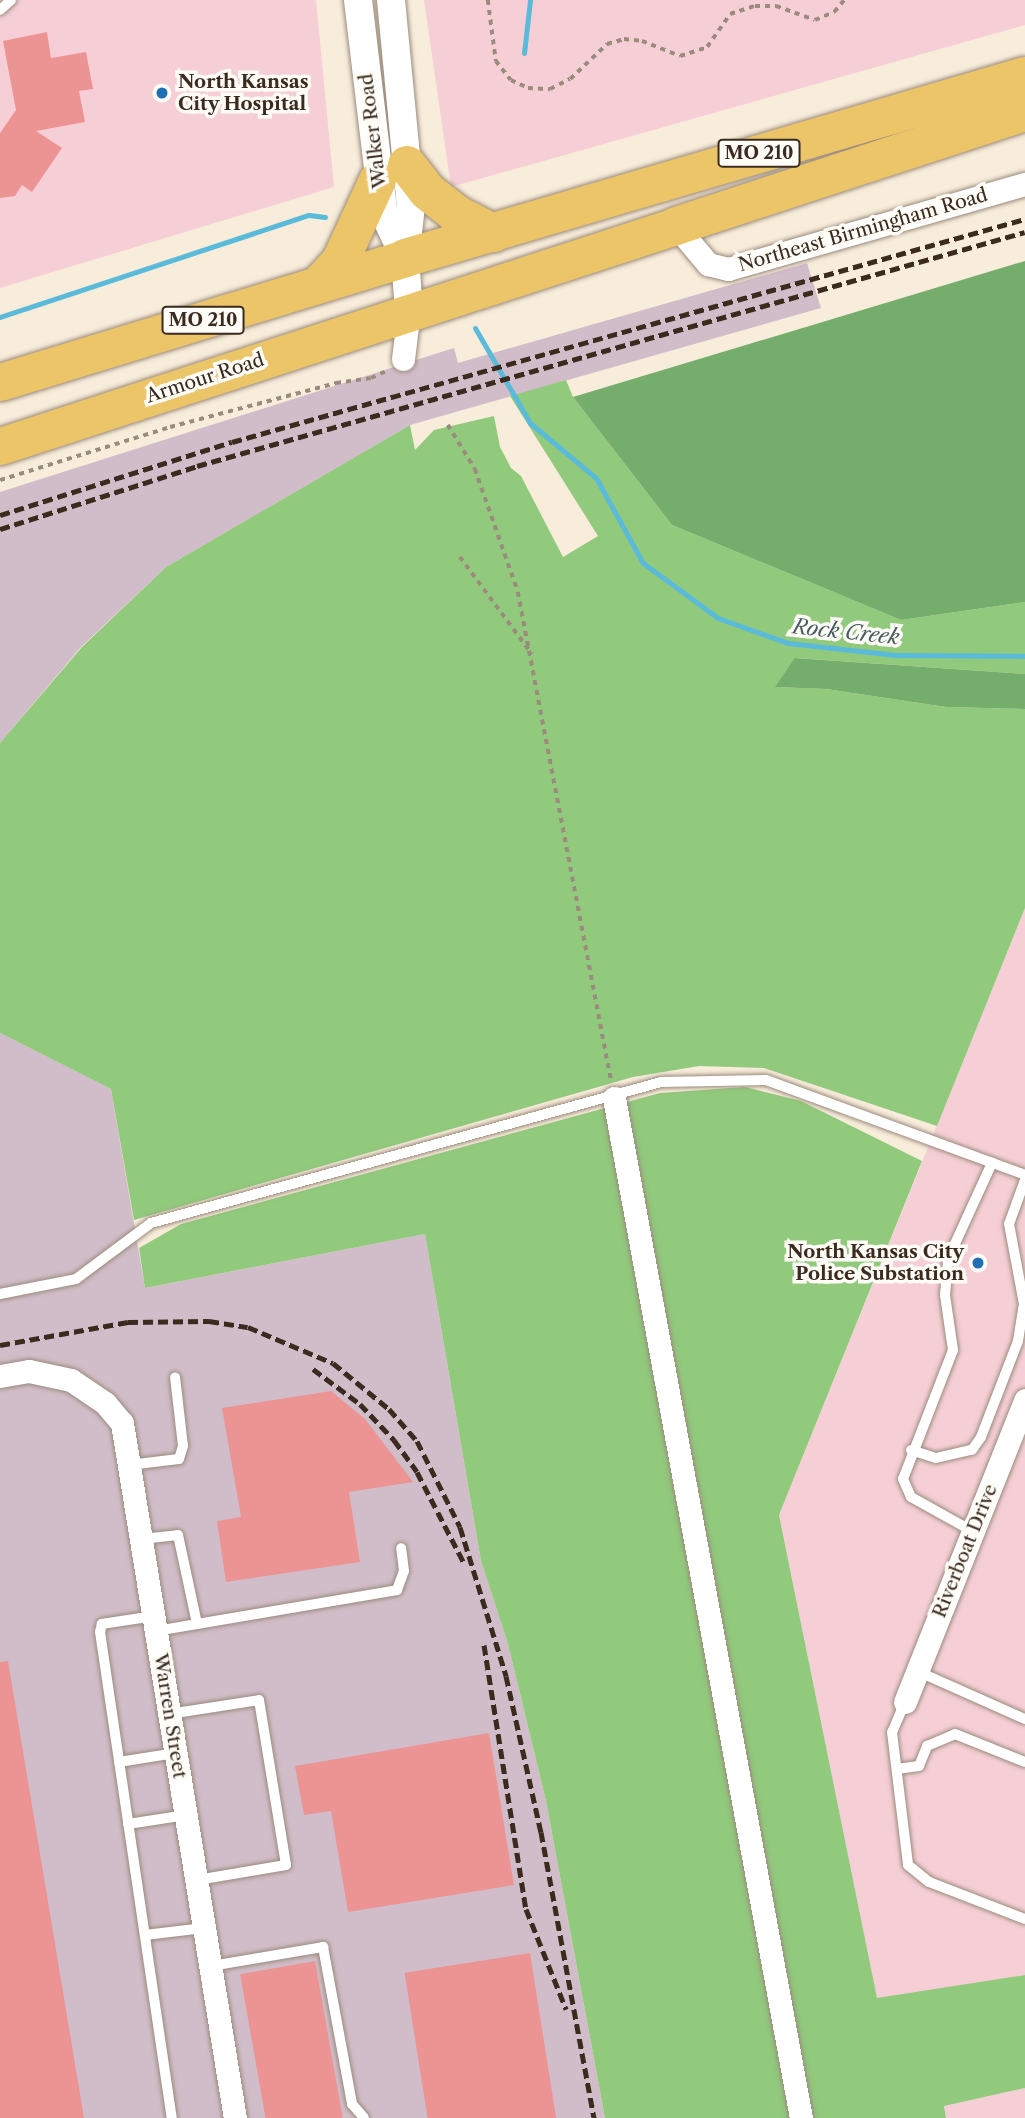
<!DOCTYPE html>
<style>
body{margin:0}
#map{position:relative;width:1025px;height:2118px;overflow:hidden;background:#f8ecdb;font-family:"Libre Caslon Text",serif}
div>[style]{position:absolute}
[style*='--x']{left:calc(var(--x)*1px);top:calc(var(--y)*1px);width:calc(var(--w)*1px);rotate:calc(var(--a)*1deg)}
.built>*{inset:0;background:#f6cfd6}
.industrial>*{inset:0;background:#d1bdc9}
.green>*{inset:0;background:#91c97d}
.forest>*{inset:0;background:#74ad6c}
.stream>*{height:5px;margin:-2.5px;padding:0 2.5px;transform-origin:2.5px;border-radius:2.5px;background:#5abad9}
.building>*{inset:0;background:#eb9493;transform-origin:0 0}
.path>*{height:3.5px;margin-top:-1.75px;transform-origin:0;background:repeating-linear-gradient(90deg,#9a8b7c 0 5px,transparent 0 10px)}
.roads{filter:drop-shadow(0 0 2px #9a8b7c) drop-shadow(0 0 2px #9a8b7c)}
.service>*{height:10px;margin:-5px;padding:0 5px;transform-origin:5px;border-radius:5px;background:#fff}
.minor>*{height:23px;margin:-11.5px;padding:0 11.5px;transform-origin:11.5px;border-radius:11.5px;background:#fff}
.tertiary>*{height:28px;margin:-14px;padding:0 14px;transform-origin:14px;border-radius:14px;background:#fff}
.trunk>*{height:37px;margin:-18.5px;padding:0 18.5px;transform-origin:18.5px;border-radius:18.5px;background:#ecc569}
.motorway>*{height:38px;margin:-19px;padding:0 19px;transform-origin:19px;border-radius:19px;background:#ecc569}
.rail>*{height:5px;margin-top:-2.5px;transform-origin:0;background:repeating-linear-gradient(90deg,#3b2a1e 0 10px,transparent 0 15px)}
.dots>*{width:19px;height:19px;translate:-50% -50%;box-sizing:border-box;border:4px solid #fdfcf7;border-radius:50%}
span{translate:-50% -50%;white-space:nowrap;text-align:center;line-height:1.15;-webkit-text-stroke:7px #fdfcf7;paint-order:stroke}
.shield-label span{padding:2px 5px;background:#fdfcf7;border:2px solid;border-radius:5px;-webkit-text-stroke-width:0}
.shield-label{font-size:18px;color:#3b2a1e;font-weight:700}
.poi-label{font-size:19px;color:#3b2a1e;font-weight:700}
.left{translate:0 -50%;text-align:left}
.right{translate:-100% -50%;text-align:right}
.street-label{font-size:19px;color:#3b2a1e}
.water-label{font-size:21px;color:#465c5f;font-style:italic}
</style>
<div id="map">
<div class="built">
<div style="clip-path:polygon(0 0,316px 0,334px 187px,0 288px)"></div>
<div style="clip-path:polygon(424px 0,1025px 0,1025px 25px,451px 187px)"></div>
<div style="clip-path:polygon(1025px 908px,1025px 1975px,877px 1999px,779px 1515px)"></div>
<div style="clip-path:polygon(1025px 2088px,1025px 2118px,946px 2118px,944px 2106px)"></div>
</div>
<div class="industrial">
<div style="clip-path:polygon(807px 263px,821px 308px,410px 425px,166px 567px,81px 647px,0 743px,0 492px,454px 348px,458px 363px)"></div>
<div style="clip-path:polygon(0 1033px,111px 1089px,145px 1288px,425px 1234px,481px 1561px,508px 1644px,546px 1801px,605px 2118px,0 2118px)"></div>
</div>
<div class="green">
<div style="clip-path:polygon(566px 380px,573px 397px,672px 525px,901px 620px,1025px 602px,1025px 674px,796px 658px,776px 687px,826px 689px,946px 707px,1025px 709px,1025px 908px,937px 1126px,764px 1068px,699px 1066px,633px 1077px,134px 1220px,111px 1089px,0 1033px,0 743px,82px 647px,166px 567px,410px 425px,415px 450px,434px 430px,494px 416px,500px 447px,511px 468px,521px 476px,563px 557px,598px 536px,510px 396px)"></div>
<div style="clip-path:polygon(745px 1087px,801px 1101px,922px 1161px,779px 1515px,877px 1998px,1025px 1975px,1025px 2088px,944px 2106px,946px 2118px,605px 2118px,546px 1801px,508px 1644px,481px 1561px,425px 1234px,145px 1288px,139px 1248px,181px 1224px,660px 1093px)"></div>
</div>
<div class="forest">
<div style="clip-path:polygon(1025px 261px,1025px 602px,901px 620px,672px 525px,573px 397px)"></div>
<div style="clip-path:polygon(795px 658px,1025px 674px,1025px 709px,946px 707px,826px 689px,775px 687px)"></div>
</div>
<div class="stream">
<div style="--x:524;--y:53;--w:53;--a:-83.5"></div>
<div style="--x:0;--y:317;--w:325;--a:-18.3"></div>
<div style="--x:309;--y:215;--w:16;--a:7"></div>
<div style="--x:475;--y:328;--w:110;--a:59.9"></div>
<div style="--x:530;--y:423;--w:86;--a:39.8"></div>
<div style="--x:596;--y:478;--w:97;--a:61.1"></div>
<div style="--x:643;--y:563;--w:93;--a:36.3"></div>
<div style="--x:718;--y:618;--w:74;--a:19.7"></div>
<div style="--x:788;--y:643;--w:108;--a:6.4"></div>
<div style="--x:895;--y:655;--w:130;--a:0.4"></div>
</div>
<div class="building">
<div style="clip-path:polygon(47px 32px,51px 58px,86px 52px,93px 89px,79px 91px,85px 122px,36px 131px,62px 148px,32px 192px,22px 185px,15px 196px,0 198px,0 133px,16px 110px,3px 41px)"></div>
<div style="clip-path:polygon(331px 1391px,365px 1419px,413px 1482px,349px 1492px,360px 1562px,226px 1582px,217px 1521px,241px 1517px,222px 1408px)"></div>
<div style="clip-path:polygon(8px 1661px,84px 2118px,0 2118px,0 1662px)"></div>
<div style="clip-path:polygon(489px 1733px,514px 1885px,348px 1912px,331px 1811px,304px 1815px,295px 1766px)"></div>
<div style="left:530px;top:1953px;width:167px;height:127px;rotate:81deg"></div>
<div style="left:315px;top:1961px;width:159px;height:76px;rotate:80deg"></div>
</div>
<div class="path">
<div style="--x:488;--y:0;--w:62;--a:82.5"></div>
<div style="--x:496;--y:61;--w:24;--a:52"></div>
<div style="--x:511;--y:80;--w:19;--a:25"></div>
<div style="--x:528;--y:88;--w:22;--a:3"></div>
<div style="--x:550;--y:89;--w:22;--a:-27"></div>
<div style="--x:570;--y:79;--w:51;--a:-43.4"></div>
<div style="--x:607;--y:44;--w:18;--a:-16"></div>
<div style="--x:624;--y:39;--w:18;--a:6"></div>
<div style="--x:642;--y:41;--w:41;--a:21.5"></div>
<div style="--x:680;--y:56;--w:28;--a:-18"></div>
<div style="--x:707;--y:47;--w:40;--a:-55.1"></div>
<div style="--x:730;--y:14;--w:26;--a:-18"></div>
<div style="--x:755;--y:6;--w:21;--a:0"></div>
<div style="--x:776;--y:6;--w:41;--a:19.7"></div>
<div style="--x:815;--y:20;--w:21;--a:-23"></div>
<div style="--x:834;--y:12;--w:16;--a:-50"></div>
<div style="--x:448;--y:425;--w:52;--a:58.5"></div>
<div style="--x:475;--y:469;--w:130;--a:70.7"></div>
<div style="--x:518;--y:592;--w:496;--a:79.2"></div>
<div style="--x:0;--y:480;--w:178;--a:-17.3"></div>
<div style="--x:170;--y:427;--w:172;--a:-14.8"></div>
<div style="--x:336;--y:383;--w:35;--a:-8"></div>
<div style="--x:371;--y:378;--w:19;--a:-25"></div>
<div style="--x:460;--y:557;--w:121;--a:53.4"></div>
</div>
<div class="roads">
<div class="service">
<div style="--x:0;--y:10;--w:15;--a:-42"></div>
<div style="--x:0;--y:1294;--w:77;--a:-11.2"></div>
<div style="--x:76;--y:1279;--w:94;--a:-36.7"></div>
<div style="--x:151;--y:1223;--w:529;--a:-15.45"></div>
<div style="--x:661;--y:1082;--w:105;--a:-1.1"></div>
<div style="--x:766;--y:1080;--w:276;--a:20.1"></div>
<div style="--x:911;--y:1450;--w:26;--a:18"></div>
<div style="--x:936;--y:1458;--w:37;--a:-13"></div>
<div style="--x:972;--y:1450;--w:16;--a:-55"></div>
<div style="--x:981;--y:1437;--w:103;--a:-68.9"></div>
<div style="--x:1018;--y:1341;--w:37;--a:-81"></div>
<div style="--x:1024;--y:1304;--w:81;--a:-100.6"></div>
<div style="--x:1009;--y:1224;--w:47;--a:-70"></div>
<div style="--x:129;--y:1465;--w:50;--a:-6.8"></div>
<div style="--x:179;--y:1459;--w:14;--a:-73"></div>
<div style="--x:183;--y:1446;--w:69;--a:-96.6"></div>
<div style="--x:972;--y:1531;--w:70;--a:-150.9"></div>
<div style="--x:911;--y:1497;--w:20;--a:-114"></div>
<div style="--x:903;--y:1479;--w:138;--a:-68.8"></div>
<div style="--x:953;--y:1350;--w:56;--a:-98.3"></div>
<div style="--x:945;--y:1295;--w:36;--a:-85"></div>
<div style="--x:948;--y:1259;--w:106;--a:-65.4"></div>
<div style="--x:141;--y:1539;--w:37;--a:-6"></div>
<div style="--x:178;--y:1535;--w:91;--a:77.9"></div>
<div style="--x:197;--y:1624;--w:42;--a:170.3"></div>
<div style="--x:154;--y:1616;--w:53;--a:171.3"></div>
<div style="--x:102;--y:1624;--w:8;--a:104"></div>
<div style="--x:100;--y:1632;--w:491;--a:81.6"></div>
<div style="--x:197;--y:1624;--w:203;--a:-9.6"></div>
<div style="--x:397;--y:1590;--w:20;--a:-70"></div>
<div style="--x:404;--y:1571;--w:23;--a:-97"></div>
<div style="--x:917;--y:1671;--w:118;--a:24"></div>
<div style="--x:905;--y:1702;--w:33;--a:113"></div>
<div style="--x:892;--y:1732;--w:134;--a:83.1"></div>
<div style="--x:908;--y:1865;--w:27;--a:39"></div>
<div style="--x:929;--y:1882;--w:103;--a:21.1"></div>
<div style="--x:169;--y:1714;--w:91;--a:-8.8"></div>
<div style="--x:259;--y:1700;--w:167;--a:80.7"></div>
<div style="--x:286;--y:1865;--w:90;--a:170.4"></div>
<div style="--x:119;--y:1762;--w:58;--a:-9"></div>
<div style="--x:897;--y:1769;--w:22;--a:-8"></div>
<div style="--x:919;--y:1766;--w:22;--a:-68"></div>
<div style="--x:927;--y:1746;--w:30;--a:-23"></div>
<div style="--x:955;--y:1734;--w:75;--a:21.8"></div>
<div style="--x:128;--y:1824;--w:59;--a:-8.8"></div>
<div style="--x:145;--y:1935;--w:59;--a:-6.8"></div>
<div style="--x:211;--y:1966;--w:114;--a:-9.6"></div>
<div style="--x:323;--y:1947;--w:160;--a:79.5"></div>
<div style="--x:352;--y:2104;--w:18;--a:49"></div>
</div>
<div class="minor">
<div style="--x:676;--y:226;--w:50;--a:49.9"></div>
<div style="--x:708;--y:264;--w:21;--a:14"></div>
<div style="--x:728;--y:269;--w:309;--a:-16"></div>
<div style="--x:403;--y:359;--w:48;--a:-82.9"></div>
<div style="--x:614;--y:1098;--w:1037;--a:79.61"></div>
<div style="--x:0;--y:1376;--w:29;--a:-10"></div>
<div style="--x:29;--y:1371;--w:43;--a:12.1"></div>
<div style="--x:71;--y:1380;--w:41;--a:34.1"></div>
<div style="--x:105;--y:1403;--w:26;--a:50"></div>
<div style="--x:122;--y:1423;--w:704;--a:80.77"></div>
<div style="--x:905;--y:1702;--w:325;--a:-68.3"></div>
</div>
<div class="tertiary">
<div style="--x:358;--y:0;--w:212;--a:83.2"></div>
<div style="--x:383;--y:211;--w:52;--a:64.9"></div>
<div style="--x:391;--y:0;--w:207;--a:84.5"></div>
<div style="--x:411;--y:206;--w:52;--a:96.6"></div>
<div style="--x:405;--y:258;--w:53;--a:85.7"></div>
</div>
<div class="trunk">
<div style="--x:317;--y:285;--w:34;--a:-47"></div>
<div style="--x:340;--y:260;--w:88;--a:-65.2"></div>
<div style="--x:0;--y:382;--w:424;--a:-17"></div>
<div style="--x:0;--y:446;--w:711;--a:-18.03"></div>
</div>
<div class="motorway">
<div style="--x:407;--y:165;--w:33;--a:52"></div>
<div style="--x:427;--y:191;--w:37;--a:38"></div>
<div style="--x:456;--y:214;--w:42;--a:27.2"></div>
<div style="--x:676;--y:226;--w:367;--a:-18.1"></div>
<div style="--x:405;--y:258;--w:646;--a:-16.36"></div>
</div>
</div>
<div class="rail">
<div style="--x:0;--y:515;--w:243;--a:-17.5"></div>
<div style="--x:232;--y:442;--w:824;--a:-15.71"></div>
<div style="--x:0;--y:529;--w:207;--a:-17.7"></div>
<div style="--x:197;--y:466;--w:860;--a:-15.78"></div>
<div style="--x:0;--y:1345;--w:130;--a:-10.2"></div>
<div style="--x:128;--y:1322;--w:81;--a:-0.7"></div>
<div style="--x:209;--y:1321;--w:39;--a:9"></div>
<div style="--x:248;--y:1327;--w:92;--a:23"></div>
<div style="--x:333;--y:1363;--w:72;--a:39.4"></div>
<div style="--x:389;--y:1409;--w:43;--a:48.8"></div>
<div style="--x:417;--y:1441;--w:96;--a:63.4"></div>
<div style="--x:460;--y:1527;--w:156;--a:72.8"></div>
<div style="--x:506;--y:1676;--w:160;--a:77.4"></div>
<div style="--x:541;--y:1832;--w:291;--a:79.5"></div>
<div style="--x:313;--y:1369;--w:59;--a:36.7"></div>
<div style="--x:360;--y:1404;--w:50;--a:46.6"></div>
<div style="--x:394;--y:1440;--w:39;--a:54"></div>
<div style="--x:417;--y:1472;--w:102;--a:62.7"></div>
<div style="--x:484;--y:1645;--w:267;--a:81"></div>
<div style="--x:526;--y:1909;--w:108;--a:68.2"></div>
</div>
<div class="dots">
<div style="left:162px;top:93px;background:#1f6fb2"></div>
<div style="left:978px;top:1263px;background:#1f6fb2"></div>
</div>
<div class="shield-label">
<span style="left:759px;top:153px">MO 210</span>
<span style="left:203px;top:320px">MO 210</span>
</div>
<div class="poi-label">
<span class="left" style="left:178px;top:93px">North Kansas<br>City Hospital</span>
<span class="right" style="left:964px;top:1263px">North Kansas City<br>Police Substation</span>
</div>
<div class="street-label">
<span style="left:373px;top:131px;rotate:-97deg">Walker Road</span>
<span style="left:863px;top:230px;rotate:-16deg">Northeast Birmingham Road</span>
<span style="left:205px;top:378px;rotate:-18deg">Armour Road</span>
<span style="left:965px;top:1551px;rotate:-68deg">Riverboat Drive</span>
<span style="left:170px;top:1716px;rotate:81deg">Warren Street</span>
</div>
<div class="water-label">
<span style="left:846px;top:632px;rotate:6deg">Rock Creek</span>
</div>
</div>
